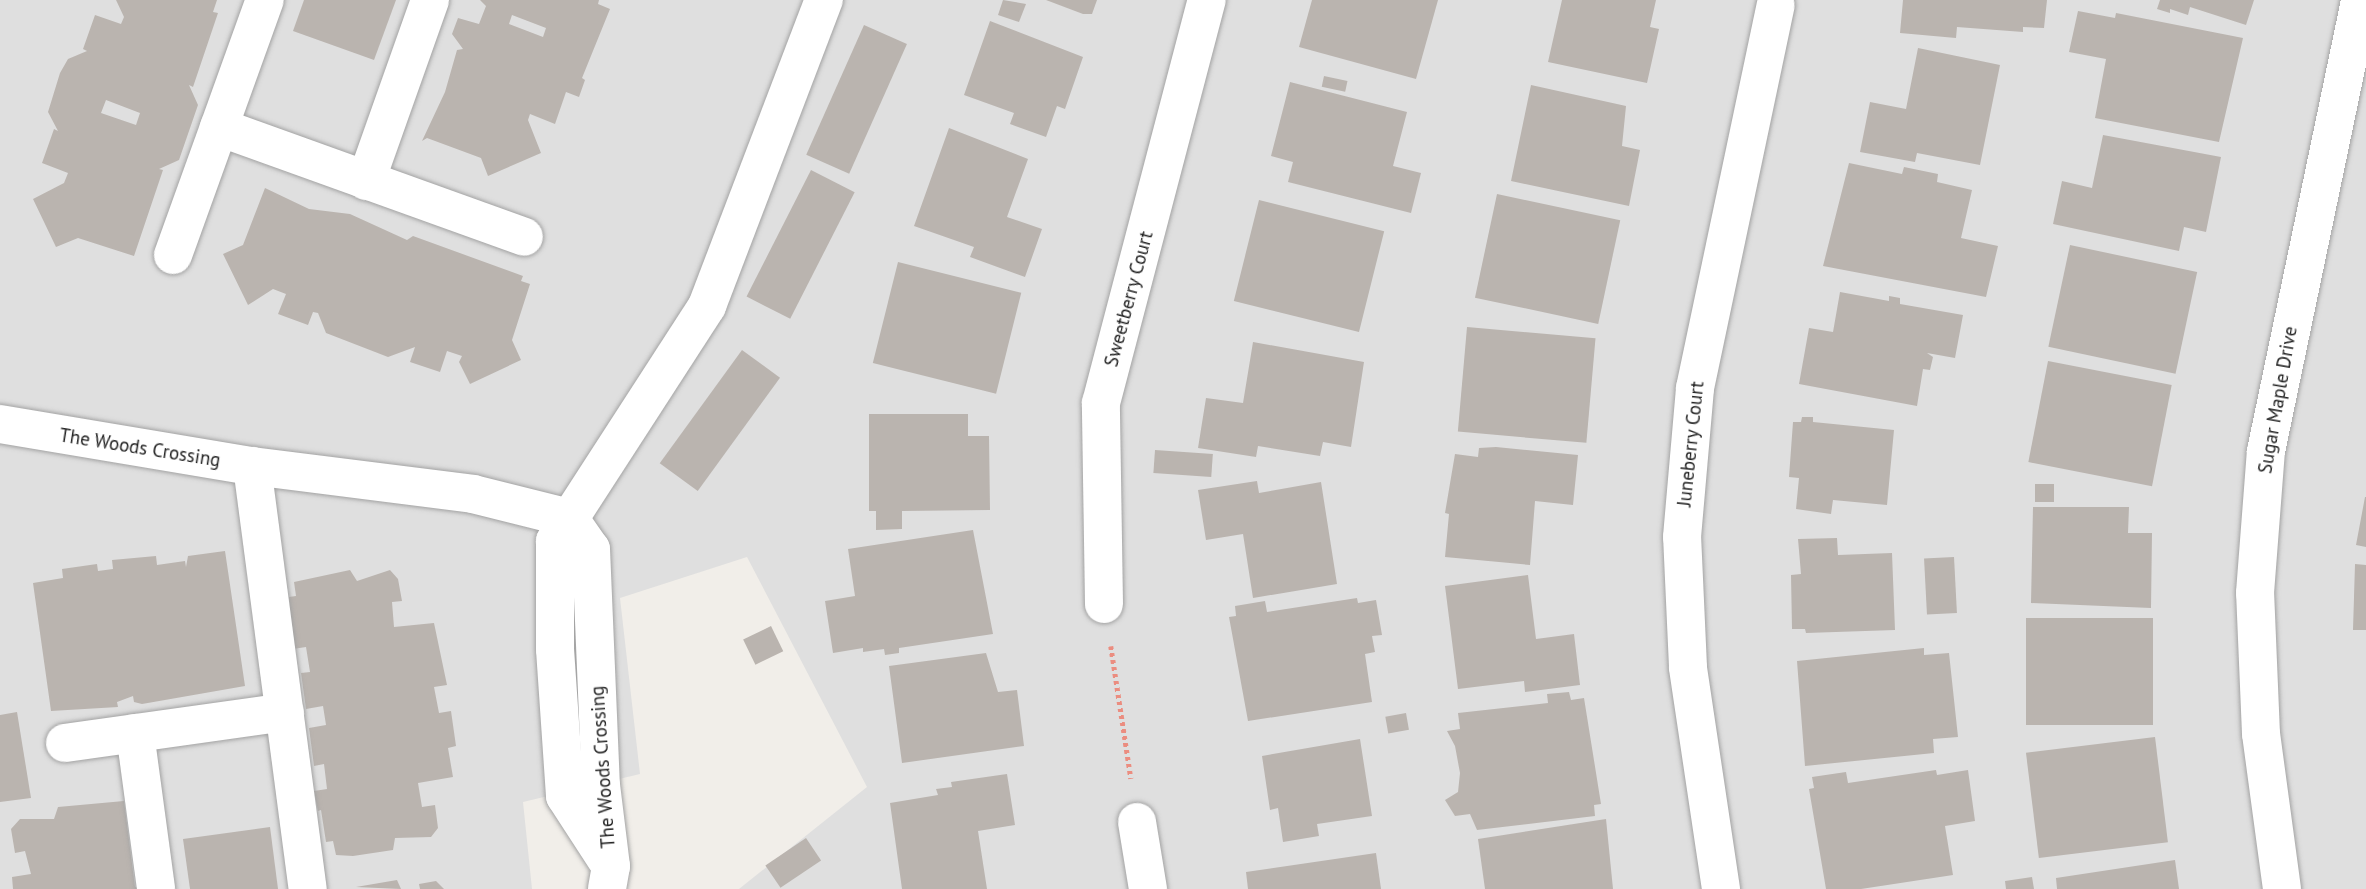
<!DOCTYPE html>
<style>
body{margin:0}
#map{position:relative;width:2366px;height:889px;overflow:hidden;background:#f1eee9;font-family:"PT Sans",sans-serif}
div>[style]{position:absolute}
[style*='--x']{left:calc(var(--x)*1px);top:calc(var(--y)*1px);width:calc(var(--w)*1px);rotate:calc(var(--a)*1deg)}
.residential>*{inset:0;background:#dfdfdf}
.building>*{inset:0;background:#bab4af;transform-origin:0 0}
.path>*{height:4.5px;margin-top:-2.25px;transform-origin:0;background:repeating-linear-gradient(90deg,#eb8d80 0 3.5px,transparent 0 7px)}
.roads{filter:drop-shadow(0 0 2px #a3a3a3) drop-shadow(0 0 2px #a3a3a3)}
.minor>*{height:38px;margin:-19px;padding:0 19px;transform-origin:19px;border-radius:19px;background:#fff}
span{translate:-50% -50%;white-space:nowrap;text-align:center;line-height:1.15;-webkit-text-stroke:5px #fff;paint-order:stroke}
.street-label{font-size:19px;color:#222}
</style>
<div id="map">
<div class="residential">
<div style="clip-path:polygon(0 0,2366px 0,2366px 889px,739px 889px,867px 787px,747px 557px,620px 598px,640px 774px,523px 802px,532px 889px,0 889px)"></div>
</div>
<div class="building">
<div style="clip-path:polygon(evenodd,116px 0,217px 0,213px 12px,218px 13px,193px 87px,189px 85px,198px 105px,179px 160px,159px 169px,163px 170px,134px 256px,78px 238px,56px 247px,33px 199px,64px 183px,68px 173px,42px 163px,54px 129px,58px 131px,48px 112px,60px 73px,68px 59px,87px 51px,83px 49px,95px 15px,121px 24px,124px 17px,116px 0,106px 100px,140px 113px,136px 125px,101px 113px,106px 100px)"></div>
<div style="clip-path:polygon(304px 0,396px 0,374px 60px,293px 31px)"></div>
<div style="clip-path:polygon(evenodd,480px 0,599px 0,598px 4px,610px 9px,582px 78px,585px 80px,579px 97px,566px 92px,555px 124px,530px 114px,528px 120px,541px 153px,488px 176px,481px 158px,427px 138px,422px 141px,445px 92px,457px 50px,463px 49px,452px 34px,458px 18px,479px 24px,486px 6px,480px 0,512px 15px,546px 28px,543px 37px,509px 24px,512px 15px)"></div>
<div style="clip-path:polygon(1003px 0,1026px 4px,1019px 22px,998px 15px)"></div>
<div style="clip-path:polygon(1046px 0,1097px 0,1092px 14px,1083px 14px)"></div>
<div style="clip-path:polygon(1312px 0,1438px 0,1416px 79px,1299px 47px)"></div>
<div style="clip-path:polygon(1562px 0,1656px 0,1650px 27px,1659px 29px,1647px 83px,1548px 62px)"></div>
<div style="clip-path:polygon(1903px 0,2047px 0,2044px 28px,2023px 27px,2023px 32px,1957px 27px,1956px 38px,1900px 33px)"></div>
<div style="clip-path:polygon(2160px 0,2254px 0,2246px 25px,2190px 7px,2188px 15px,2170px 9px,2170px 13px,2157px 9px)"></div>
<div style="clip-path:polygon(2078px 11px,2115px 18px,2116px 13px,2243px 38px,2219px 142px,2095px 118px,2106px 59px,2069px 52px)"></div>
<div style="clip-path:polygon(990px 21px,1083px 57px,1065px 109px,1057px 106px,1046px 137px,1010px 124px,1014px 113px,964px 95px)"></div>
<div style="left:864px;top:25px;width:47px;height:142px;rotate:24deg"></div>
<div style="clip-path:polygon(1918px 48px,2000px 65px,1980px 165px,1917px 153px,1915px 162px,1860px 152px,1870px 102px,1906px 109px)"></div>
<div style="left:1324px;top:76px;width:24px;height:11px;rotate:12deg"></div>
<div style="clip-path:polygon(1290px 82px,1407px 112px,1393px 166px,1421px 173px,1411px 213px,1288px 182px,1293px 162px,1271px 156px)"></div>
<div style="clip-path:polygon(1531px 85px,1626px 106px,1622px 146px,1640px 150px,1629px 206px,1511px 181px)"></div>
<div style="clip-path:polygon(949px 128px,1028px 159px,1007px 217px,1042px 229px,1025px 277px,970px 257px,974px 247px,914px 226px)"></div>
<div style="clip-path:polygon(2103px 135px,2221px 157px,2206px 232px,2184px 227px,2179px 251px,2053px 224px,2062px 181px,2092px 188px)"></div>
<div style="clip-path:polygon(1849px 163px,1902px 174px,1904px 167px,1938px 174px,1937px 182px,1972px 190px,1961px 238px,1998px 246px,1986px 297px,1823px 266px)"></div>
<div style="left:811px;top:170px;width:49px;height:142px;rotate:27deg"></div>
<div style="clip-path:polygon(265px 188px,309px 209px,350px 214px,407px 240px,413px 236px,523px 276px,521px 281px,530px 284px,512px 340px,521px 360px,470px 384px,459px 362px,462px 356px,447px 351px,440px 372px,410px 362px,415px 347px,388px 357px,326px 333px,318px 313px,313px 312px,308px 325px,278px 314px,286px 294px,273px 289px,248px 305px,223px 254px,243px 245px)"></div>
<div style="left:1497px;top:194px;width:126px;height:106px;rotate:12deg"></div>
<div style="left:1259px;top:200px;width:129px;height:104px;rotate:14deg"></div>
<div style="left:2070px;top:245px;width:130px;height:104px;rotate:12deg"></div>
<div style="left:898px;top:262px;width:127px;height:104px;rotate:14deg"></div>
<div style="clip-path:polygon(1840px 292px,1889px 301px,1889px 296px,1900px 298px,1900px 304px,1963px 315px,1955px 358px,1927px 353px,1933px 357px,1930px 370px,1923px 369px,1917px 406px,1799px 384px,1809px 328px,1833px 332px)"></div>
<div style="left:1467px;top:327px;width:129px;height:105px;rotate:5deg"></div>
<div style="clip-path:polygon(1253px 342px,1364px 362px,1351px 447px,1323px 442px,1320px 456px,1258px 446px,1256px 457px,1198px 448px,1206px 398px,1243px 403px)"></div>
<div style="left:742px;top:350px;width:47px;height:140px;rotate:36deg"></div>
<div style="left:2048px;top:361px;width:126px;height:103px;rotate:11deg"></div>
<div style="clip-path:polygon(869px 414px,968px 414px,968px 436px,989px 436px,990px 510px,902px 511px,902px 529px,876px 530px,876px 511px,869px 511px)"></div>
<div style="clip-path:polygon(1802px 417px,1813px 417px,1813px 422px,1894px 430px,1887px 505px,1833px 500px,1831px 514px,1796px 509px,1799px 478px,1789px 477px,1793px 422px,1801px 422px)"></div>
<div style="clip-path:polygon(1496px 447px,1578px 455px,1573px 505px,1535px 501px,1530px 565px,1445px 557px,1449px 514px,1445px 513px,1455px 454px,1478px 457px,1479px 448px)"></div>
<div style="left:1155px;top:450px;width:58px;height:23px;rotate:4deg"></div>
<div style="clip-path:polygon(1257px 481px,1259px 493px,1321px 482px,1337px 584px,1253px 598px,1243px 534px,1206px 540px,1198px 490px)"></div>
<div style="left:2035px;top:484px;width:19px;height:18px"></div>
<div style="clip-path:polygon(2365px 497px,2366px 497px,2366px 547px,2356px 545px)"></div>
<div style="clip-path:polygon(2033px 507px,2129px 507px,2128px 533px,2152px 533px,2151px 608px,2031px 603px)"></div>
<div style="clip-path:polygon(973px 530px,993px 634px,899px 648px,899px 653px,885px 655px,884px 649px,863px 652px,863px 648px,833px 653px,825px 601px,855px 596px,848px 549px)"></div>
<div style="clip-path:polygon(1837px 538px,1838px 555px,1892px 553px,1895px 630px,1806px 633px,1805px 629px,1792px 629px,1791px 575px,1801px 574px,1798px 539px)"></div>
<div style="clip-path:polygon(225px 551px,245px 686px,142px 704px,134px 702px,133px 696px,117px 702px,118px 707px,51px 711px,33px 583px,63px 578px,62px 569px,97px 564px,98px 571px,113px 569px,112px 560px,156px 556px,157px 565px,185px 561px,186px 567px,188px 556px)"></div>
<div style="left:1954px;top:557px;width:56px;height:30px;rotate:87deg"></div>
<div style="clip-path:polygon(2355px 564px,2366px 565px,2366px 630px,2353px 630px)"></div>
<div style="clip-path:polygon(350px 570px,357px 581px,390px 570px,398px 579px,402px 601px,392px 602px,394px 627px,434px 623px,447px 685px,434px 687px,439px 713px,451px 711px,456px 746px,448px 748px,453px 777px,418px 783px,422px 807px,435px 805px,438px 828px,431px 837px,395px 838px,393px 850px,353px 856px,336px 855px,333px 841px,326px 842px,321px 810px,318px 811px,314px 791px,327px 789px,324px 764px,314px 766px,309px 728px,326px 725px,323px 706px,306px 709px,301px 673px,310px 672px,306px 647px,293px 649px,289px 597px,296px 596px,294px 582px)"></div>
<div style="clip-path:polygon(1528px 575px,1536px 639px,1574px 634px,1580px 685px,1525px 692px,1524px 681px,1458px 689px,1445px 586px)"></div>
<div style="clip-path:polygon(1357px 598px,1358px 603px,1376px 600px,1382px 635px,1372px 636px,1375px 652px,1365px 654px,1372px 702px,1248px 721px,1229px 617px,1236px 616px,1235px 606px,1265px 601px,1267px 612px)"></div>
<div style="left:2026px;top:618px;width:127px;height:107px"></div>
<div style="left:771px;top:626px;width:28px;height:31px;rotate:64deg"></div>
<div style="clip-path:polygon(1924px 648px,1924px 655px,1949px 653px,1958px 737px,1933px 739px,1934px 753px,1805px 766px,1797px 661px)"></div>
<div style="clip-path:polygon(986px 653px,998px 692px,1017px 690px,1024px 746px,902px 763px,889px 666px)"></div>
<div style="clip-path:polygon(1569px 692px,1571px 700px,1584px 698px,1601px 804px,1594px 805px,1595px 816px,1477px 830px,1470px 814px,1455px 816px,1445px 800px,1458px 792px,1460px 773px,1455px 746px,1447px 731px,1460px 729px,1458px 713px,1548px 703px,1547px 694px)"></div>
<div style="clip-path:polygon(17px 712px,31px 798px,0 802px,0 715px)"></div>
<div style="left:1406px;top:713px;width:17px;height:21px;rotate:80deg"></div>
<div style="left:2155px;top:737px;width:106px;height:130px;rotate:83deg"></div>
<div style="clip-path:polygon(1360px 739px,1372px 816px,1317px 824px,1319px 836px,1283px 842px,1278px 808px,1270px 810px,1262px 756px)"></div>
<div style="clip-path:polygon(1936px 770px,1937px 775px,1968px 770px,1975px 821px,1945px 826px,1953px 875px,1861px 889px,1826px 889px,1809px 789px,1814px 788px,1812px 777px,1846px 772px,1848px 783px)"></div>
<div style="clip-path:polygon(1007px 774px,1015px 825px,978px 831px,987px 889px,902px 889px,890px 803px,938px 795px,936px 789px,952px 787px,951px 782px)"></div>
<div style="clip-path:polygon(124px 801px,135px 887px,144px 889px,13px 889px,12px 877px,31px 874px,25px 851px,15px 853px,11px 829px,20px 819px,54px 819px,58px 807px)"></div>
<div style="clip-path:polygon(1606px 819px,1613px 889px,1485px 889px,1478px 839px)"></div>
<div style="clip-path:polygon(270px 827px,278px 889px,190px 889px,183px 839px)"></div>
<div style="left:806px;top:838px;width:27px;height:49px;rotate:56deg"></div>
<div style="clip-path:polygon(1376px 853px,1381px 889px,1248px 889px,1246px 872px)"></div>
<div style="clip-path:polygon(2175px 860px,2179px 889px,2057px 889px,2056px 878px)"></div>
<div style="clip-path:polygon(2032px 877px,2034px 889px,2006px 889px,2005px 881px)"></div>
<div style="clip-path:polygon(397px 880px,401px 889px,356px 887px)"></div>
<div style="clip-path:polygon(436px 881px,444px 889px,420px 889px,419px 884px)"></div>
</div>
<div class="path">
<div style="--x:1111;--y:646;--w:134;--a:81.4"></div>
</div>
<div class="roads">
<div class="minor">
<div style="--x:219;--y:127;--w:324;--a:19.8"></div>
<div style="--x:366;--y:181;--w:192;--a:-70.5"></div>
<div style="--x:173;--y:255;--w:271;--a:-70.2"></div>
<div style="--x:0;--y:424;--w:255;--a:9.5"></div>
<div style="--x:252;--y:466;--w:223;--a:7.2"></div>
<div style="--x:473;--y:494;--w:99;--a:14"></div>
<div style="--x:569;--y:518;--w:38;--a:55"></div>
<div style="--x:591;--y:549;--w:236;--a:87.6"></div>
<div style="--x:601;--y:785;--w:82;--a:83"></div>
<div style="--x:611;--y:866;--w:23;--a:100"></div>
<div style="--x:252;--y:466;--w:427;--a:82.5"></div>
<div style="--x:1104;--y:604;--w:201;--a:-90.9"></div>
<div style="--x:1101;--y:403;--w:417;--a:-75.3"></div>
<div style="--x:135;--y:733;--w:157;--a:82.3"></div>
<div style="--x:65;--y:743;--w:222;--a:-8"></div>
<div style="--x:1137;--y:822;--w:68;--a:80.7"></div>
<div style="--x:606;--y:859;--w:75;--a:-123.1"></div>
<div style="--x:565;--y:796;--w:147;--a:-93.9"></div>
<div style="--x:555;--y:649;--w:108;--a:-90"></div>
<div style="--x:555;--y:541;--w:280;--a:-57.1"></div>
<div style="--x:707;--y:306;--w:328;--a:-69.1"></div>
<div style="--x:1721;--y:889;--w:224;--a:-98.5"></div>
<div style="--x:1688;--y:667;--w:130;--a:-92.6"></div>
<div style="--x:1682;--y:537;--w:150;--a:-85"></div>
<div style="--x:1695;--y:388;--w:391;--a:-78.1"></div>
<div style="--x:2282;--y:889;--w:156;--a:-97.7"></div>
<div style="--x:2261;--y:734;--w:141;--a:-92.4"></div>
<div style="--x:2255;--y:593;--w:142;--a:-85.6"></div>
<div style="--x:2266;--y:451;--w:461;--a:-78.2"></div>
</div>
</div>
<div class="street-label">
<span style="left:1129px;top:299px;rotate:-75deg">Sweetberry Court</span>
<span style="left:2278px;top:400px;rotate:-80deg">Sugar Maple Drive</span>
<span style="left:1691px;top:444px;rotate:-84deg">Juneberry Court</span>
<span style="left:140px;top:448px;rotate:9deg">The Woods Crossing</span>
<span style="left:603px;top:767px;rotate:-94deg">The Woods Crossing</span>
</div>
</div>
